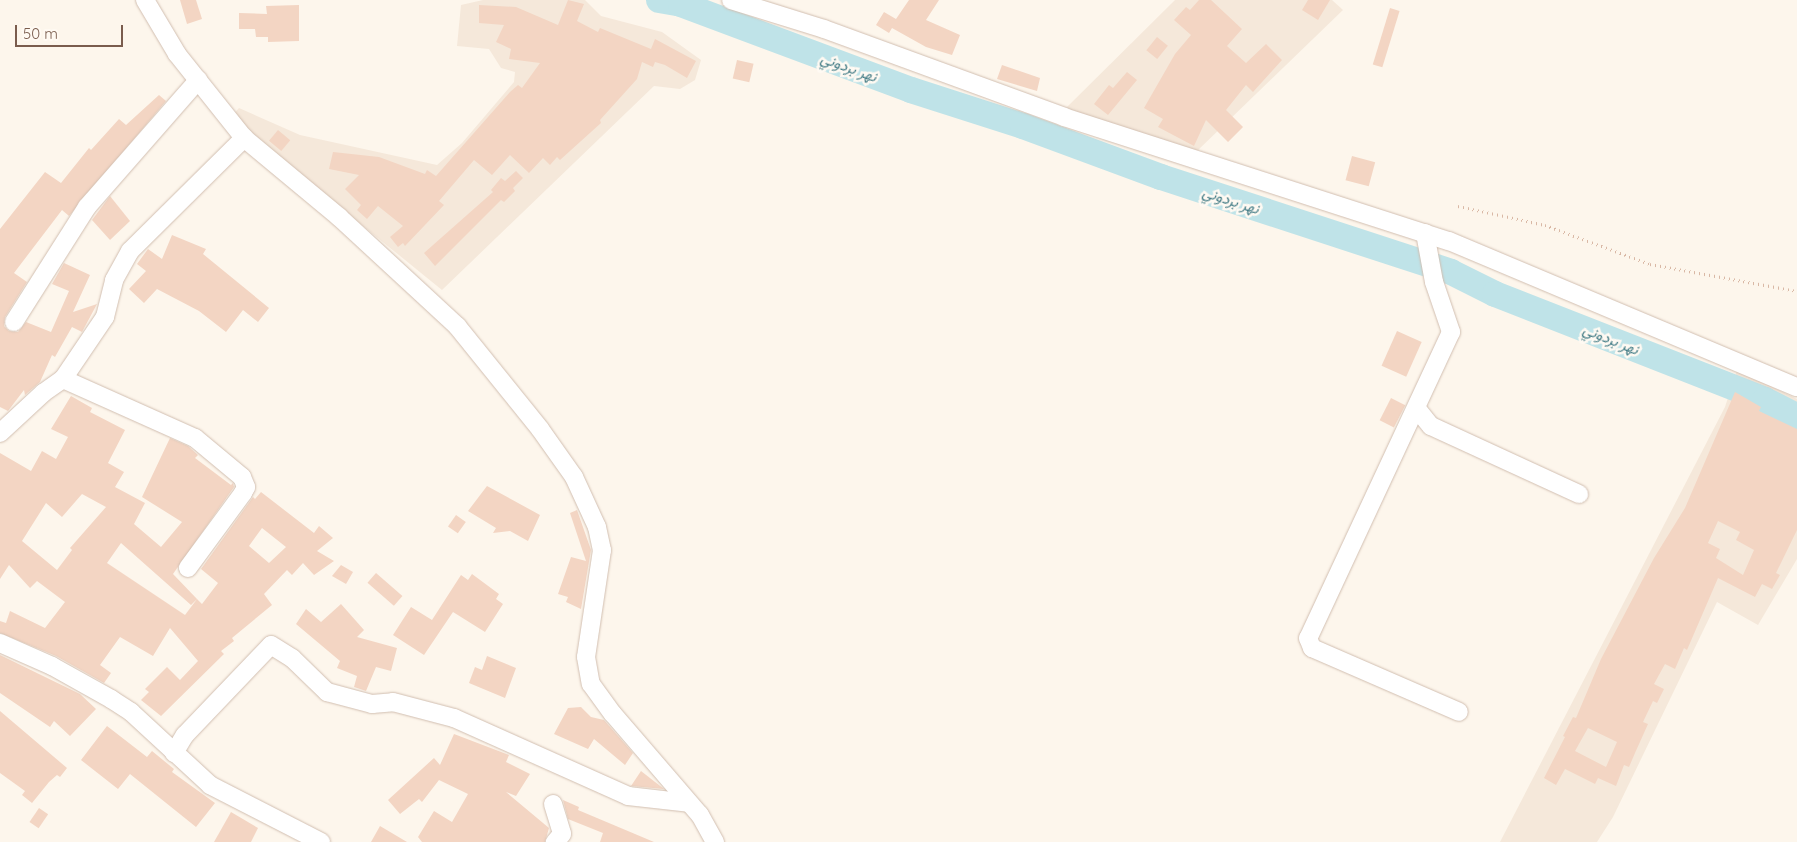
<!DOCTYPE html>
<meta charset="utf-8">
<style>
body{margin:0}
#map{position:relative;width:1797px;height:842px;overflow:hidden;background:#fdf6ec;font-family:Quicksand,Vazirmatn,sans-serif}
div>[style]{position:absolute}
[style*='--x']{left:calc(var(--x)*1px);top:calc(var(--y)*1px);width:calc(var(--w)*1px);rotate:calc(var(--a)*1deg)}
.residential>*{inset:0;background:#f5e8da}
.river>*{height:26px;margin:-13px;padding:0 13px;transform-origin:13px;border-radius:13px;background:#bfe3e8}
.building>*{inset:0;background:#f3d5c3;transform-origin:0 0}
.path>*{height:2.5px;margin-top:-1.25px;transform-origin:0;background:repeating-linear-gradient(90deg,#d9b8a5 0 1px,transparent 0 5px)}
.roads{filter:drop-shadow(0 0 1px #d1beb0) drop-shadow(0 0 1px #d1beb0)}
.minor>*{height:18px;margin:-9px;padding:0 9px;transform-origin:9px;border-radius:9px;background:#fff}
span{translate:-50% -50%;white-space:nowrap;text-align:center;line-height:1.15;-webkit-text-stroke:5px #fffaf3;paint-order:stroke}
.water-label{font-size:15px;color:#437c86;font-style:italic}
.scale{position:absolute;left:15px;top:25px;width:108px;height:22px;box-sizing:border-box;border:2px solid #7a5c4d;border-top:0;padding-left:6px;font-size:15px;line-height:18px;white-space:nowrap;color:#7a5c4d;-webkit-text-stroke:4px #fffaf3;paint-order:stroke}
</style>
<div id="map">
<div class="residential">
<div style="clip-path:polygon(483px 0,585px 0,601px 16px,662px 32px,701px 60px,695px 80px,680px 89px,654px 86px,442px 290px,230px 118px,239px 108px,300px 135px,437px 165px,462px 143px,514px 82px,515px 72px,501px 68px,489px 49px,457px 46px,461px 5px)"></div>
<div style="clip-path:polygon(1175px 0,1332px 0,1343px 10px,1196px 152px,1066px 108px)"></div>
<div style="clip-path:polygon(1737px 370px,1797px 399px,1797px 559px,1758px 625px,1717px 602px,1613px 817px,1597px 842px,1500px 842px,1725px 407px)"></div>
</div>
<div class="river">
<div style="--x:659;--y:0;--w:22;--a:10"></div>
<div style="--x:681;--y:4;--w:246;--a:20.5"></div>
<div style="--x:911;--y:90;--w:118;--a:17.8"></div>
<div style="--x:1023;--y:126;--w:147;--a:20.3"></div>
<div style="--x:1161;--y:177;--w:305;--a:18.1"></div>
<div style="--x:1451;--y:272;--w:49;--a:26.6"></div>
<div style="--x:1495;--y:294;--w:290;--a:21.4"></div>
<div style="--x:1765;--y:400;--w:36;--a:27"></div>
</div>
<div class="building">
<div style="clip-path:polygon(180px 0,196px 0,202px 19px,187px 24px)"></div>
<div style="clip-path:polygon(568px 0,584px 4px,577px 21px,598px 32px,600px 28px,651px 49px,655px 39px,696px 61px,687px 78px,665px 65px,655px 62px,653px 67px,642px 62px,637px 79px,600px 120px,601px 123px,560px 160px,557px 157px,550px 165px,543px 158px,529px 173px,510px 155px,492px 175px,474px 160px,439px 201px,444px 205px,405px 246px,403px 243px,398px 247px,390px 237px,403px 226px,378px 206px,367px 219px,357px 210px,361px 205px,345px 189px,359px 175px,329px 169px,333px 152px,379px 157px,425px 174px,427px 170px,436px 176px,510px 92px,518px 85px,522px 88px,540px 63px,509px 59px,511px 49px,496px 42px,504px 25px,479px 23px,479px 5px,516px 7px,558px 25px)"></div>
<div style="clip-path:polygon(909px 0,939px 0,926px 20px,960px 35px,952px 55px,926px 47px,892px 28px,889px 33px,876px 25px,884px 12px,896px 19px)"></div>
<div style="clip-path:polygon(1199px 0,1211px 0,1242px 29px,1227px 46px,1246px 63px,1266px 44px,1282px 60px,1253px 92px,1246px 85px,1226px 110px,1243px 127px,1228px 142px,1206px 120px,1194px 146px,1158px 127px,1163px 119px,1144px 108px,1175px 54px,1191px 35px,1174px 20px,1186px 7px,1190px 10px)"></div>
<div style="clip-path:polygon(1308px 0,1330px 0,1318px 20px,1302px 10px)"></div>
<div style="clip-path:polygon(299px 5px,299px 41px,268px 42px,268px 37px,256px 37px,255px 29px,239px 29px,239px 13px,267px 14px,266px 6px)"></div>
<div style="left:1390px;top:8px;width:10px;height:59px;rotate:17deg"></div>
<div style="left:1157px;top:37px;width:14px;height:17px;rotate:39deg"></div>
<div style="left:737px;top:60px;width:17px;height:19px;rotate:13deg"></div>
<div style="clip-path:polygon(1002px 65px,1040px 78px,1037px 91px,997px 79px)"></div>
<div style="clip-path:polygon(1127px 72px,1137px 80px,1108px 115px,1094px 104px,1109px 85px,1113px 88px)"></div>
<div style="clip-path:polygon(159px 95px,166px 101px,69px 216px,62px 210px,14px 273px,27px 282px,5px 317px,4px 326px,9px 331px,18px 332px,26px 322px,51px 332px,69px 291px,52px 284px,64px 263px,90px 275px,73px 312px,97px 304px,82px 332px,72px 327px,55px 357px,52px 355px,40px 382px,25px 395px,24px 390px,8px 411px,0 407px,0 229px,45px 172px,61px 183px,89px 148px,91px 150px,119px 119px,126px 125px)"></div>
<div style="left:278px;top:130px;width:16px;height:14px;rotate:40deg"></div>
<div style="left:1352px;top:156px;width:24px;height:25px;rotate:15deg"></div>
<div style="clip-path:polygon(516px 171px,523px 178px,513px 188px,515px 191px,504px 202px,501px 200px,435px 266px,424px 253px,493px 192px,491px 190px,501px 178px,505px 181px)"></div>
<div style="clip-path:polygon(110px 196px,130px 221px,110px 240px,92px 220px)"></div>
<div style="clip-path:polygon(172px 235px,206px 249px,203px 254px,269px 308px,258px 322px,243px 310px,226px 332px,199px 311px,157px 289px,144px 303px,129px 289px,146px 271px,137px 264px,148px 249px,162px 259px)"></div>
<div style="left:1397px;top:331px;width:27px;height:38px;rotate:24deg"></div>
<div style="clip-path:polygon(evenodd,1735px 392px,1761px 407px,1759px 411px,1797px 429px,1797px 530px,1776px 573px,1780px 575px,1772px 589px,1762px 584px,1755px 597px,1718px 578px,1687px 650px,1684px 648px,1675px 669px,1665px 664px,1654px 684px,1664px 689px,1657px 703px,1653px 701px,1643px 722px,1648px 724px,1635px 753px,1629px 767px,1624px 765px,1616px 786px,1598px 778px,1595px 784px,1565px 769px,1556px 785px,1544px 778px,1565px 737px,1563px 736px,1573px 717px,1576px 718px,1601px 659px,1654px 558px,1685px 508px,1735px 392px,1718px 521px,1740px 532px,1736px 540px,1754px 550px,1743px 575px,1716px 558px,1720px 549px,1708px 543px,1718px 521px,1735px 392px,1588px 728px,1617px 742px,1606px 767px,1575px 751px,1588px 728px)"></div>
<div style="clip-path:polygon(evenodd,71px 396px,92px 408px,90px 412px,125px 430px,108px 463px,124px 472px,115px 487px,145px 503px,134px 524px,161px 547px,182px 522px,142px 497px,170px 438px,188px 446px,198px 455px,195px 458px,231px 485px,233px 483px,234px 487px,173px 574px,197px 599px,191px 605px,121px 543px,107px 563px,185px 615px,197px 599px,202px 604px,218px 583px,201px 569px,253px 497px,255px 499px,261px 492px,314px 533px,319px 526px,333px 538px,317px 551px,334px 561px,314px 575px,303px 563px,292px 575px,287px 570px,264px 594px,272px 605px,232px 638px,234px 641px,221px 651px,224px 654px,161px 716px,141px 700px,149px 692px,145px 689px,167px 667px,180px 680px,198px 661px,170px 628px,153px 656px,120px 637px,100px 665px,111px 673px,104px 683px,56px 656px,0 633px,0 621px,6px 623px,10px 611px,45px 628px,65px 602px,37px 581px,30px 588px,9px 565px,0 579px,0 453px,31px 471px,42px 451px,56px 459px,68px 437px,51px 429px,71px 396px,82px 494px,106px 507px,70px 548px,72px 550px,57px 570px,22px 541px,46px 503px,62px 517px,82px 494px,71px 396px,262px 528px,286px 547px,269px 563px,249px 546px,262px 528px)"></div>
<div style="left:1391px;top:398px;width:16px;height:25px;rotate:27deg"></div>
<div style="clip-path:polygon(487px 486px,540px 515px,528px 541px,510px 531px,493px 533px,496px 528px,468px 511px)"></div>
<div style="clip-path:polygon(577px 510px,591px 550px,581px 609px,566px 602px,568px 597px,558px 594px,571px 557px,586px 561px,570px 513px)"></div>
<div style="left:456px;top:515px;width:12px;height:14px;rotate:35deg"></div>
<div style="clip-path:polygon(341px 565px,353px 572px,346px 584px,332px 576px)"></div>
<div style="left:376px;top:573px;width:35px;height:13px;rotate:41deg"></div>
<div style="clip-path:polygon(472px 574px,499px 594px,496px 599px,503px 604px,485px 632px,453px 612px,424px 655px,393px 635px,411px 607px,432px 620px,461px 575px,468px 580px)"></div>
<div style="clip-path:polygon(341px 604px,364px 630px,357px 637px,397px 648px,391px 671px,376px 667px,366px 691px,354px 687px,357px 676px,337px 668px,340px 661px,296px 624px,306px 609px,321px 622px)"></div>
<div style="clip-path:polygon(0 655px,80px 694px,96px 709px,70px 736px,54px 721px,50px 727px,0 693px)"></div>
<div style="clip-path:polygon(487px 656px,516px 668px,505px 698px,469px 683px,475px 667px,482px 670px)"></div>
<div style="clip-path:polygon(581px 707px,591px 717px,604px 720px,633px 753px,625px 765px,594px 739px,588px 749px,554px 734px,568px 708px)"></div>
<div style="clip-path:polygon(0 711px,67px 768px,60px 777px,57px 775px,49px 782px,32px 803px,22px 795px,25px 791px,0 773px)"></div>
<div style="clip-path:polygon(107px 726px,147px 757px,152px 751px,174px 769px,172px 772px,215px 803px,196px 827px,130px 774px,118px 789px,81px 760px)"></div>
<div style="clip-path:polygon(454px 734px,509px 755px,506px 762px,530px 774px,516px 796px,506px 792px,549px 828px,545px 842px,422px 842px,418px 837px,434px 811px,452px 822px,468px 794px,439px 780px,422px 802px,419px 799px,400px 814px,388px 800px,434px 758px,440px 765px)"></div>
<div style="clip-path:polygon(641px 771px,664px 789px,631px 786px)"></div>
<div style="clip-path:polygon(563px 800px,579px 807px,578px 810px,654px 842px,600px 842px,603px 833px,568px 819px)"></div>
<div style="left:39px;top:808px;width:11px;height:17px;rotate:34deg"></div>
<div style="clip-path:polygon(231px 812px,258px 828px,251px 842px,214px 842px)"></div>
<div style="clip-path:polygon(380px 826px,407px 842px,371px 842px)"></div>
</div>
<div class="path">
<div style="--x:1458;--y:206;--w:89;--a:12.3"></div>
<div style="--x:1545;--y:225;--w:112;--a:20.4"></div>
<div style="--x:1650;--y:264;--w:149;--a:10.4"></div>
</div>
<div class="roads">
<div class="minor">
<div style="--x:145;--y:0;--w:63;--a:59.3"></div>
<div style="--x:177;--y:54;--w:107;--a:51.4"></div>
<div style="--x:244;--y:138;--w:124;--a:39.7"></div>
<div style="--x:339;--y:217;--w:161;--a:42.7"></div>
<div style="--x:457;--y:326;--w:132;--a:51.1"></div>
<div style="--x:540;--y:429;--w:59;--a:54.7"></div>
<div style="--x:574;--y:477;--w:55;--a:65.3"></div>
<div style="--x:597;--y:527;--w:24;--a:78"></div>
<div style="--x:602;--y:550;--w:108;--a:98.5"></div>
<div style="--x:586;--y:657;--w:27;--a:80"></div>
<div style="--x:591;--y:684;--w:37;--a:54"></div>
<div style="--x:613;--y:714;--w:133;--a:49.3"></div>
<div style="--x:700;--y:815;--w:31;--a:61"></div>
<div style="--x:731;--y:0;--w:97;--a:17.3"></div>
<div style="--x:824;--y:29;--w:256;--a:20.1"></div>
<div style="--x:1064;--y:117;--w:404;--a:17.9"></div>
<div style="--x:1449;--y:241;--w:377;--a:22.8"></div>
<div style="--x:1425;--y:233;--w:50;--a:79.6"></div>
<div style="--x:1434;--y:282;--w:53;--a:71.2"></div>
<div style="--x:1451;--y:332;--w:338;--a:115"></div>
<div style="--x:1308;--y:638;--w:11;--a:68"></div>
<div style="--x:1312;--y:648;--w:160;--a:23.5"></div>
<div style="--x:14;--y:322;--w:136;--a:-57.6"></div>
<div style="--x:87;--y:207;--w:169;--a:-48.8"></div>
<div style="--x:63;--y:379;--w:145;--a:24.1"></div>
<div style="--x:195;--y:438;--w:61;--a:39.7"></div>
<div style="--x:242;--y:477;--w:11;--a:68"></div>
<div style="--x:246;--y:487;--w:7;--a:117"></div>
<div style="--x:243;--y:493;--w:93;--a:126.3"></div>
<div style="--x:1417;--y:409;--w:22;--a:51"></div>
<div style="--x:1431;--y:426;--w:163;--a:24.7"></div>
<div style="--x:0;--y:433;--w:59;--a:-42.9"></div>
<div style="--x:43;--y:393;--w:24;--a:-35"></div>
<div style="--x:63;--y:379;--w:75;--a:-55.9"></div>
<div style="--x:105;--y:317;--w:38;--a:-76"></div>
<div style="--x:114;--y:280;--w:33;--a:-61"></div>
<div style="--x:130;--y:251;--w:161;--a:-44.7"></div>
<div style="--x:0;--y:643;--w:57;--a:23.9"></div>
<div style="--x:52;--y:666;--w:68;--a:29.2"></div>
<div style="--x:111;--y:699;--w:24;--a:33"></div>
<div style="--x:131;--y:712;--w:108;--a:42.7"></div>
<div style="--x:210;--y:785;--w:125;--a:27.2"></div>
<div style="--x:174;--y:753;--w:21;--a:-59"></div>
<div style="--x:185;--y:735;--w:124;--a:-46.3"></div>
<div style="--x:271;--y:645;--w:25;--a:32"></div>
<div style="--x:292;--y:658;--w:49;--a:44.2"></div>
<div style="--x:327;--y:692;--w:47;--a:14.9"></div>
<div style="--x:372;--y:704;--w:21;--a:-5"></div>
<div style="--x:393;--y:702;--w:63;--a:14.7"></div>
<div style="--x:454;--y:718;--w:191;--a:24.1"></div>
<div style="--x:628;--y:796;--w:61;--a:6.5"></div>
<div style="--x:553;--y:804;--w:31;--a:73"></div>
<div style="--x:562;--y:834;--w:11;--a:131"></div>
</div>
</div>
<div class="water-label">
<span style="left:849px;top:67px;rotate:20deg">نهر بردوني</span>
<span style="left:1231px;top:200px;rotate:18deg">نهر بردوني</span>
<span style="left:1611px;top:339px;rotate:22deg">نهر بردوني</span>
</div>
<div class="scale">50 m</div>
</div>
